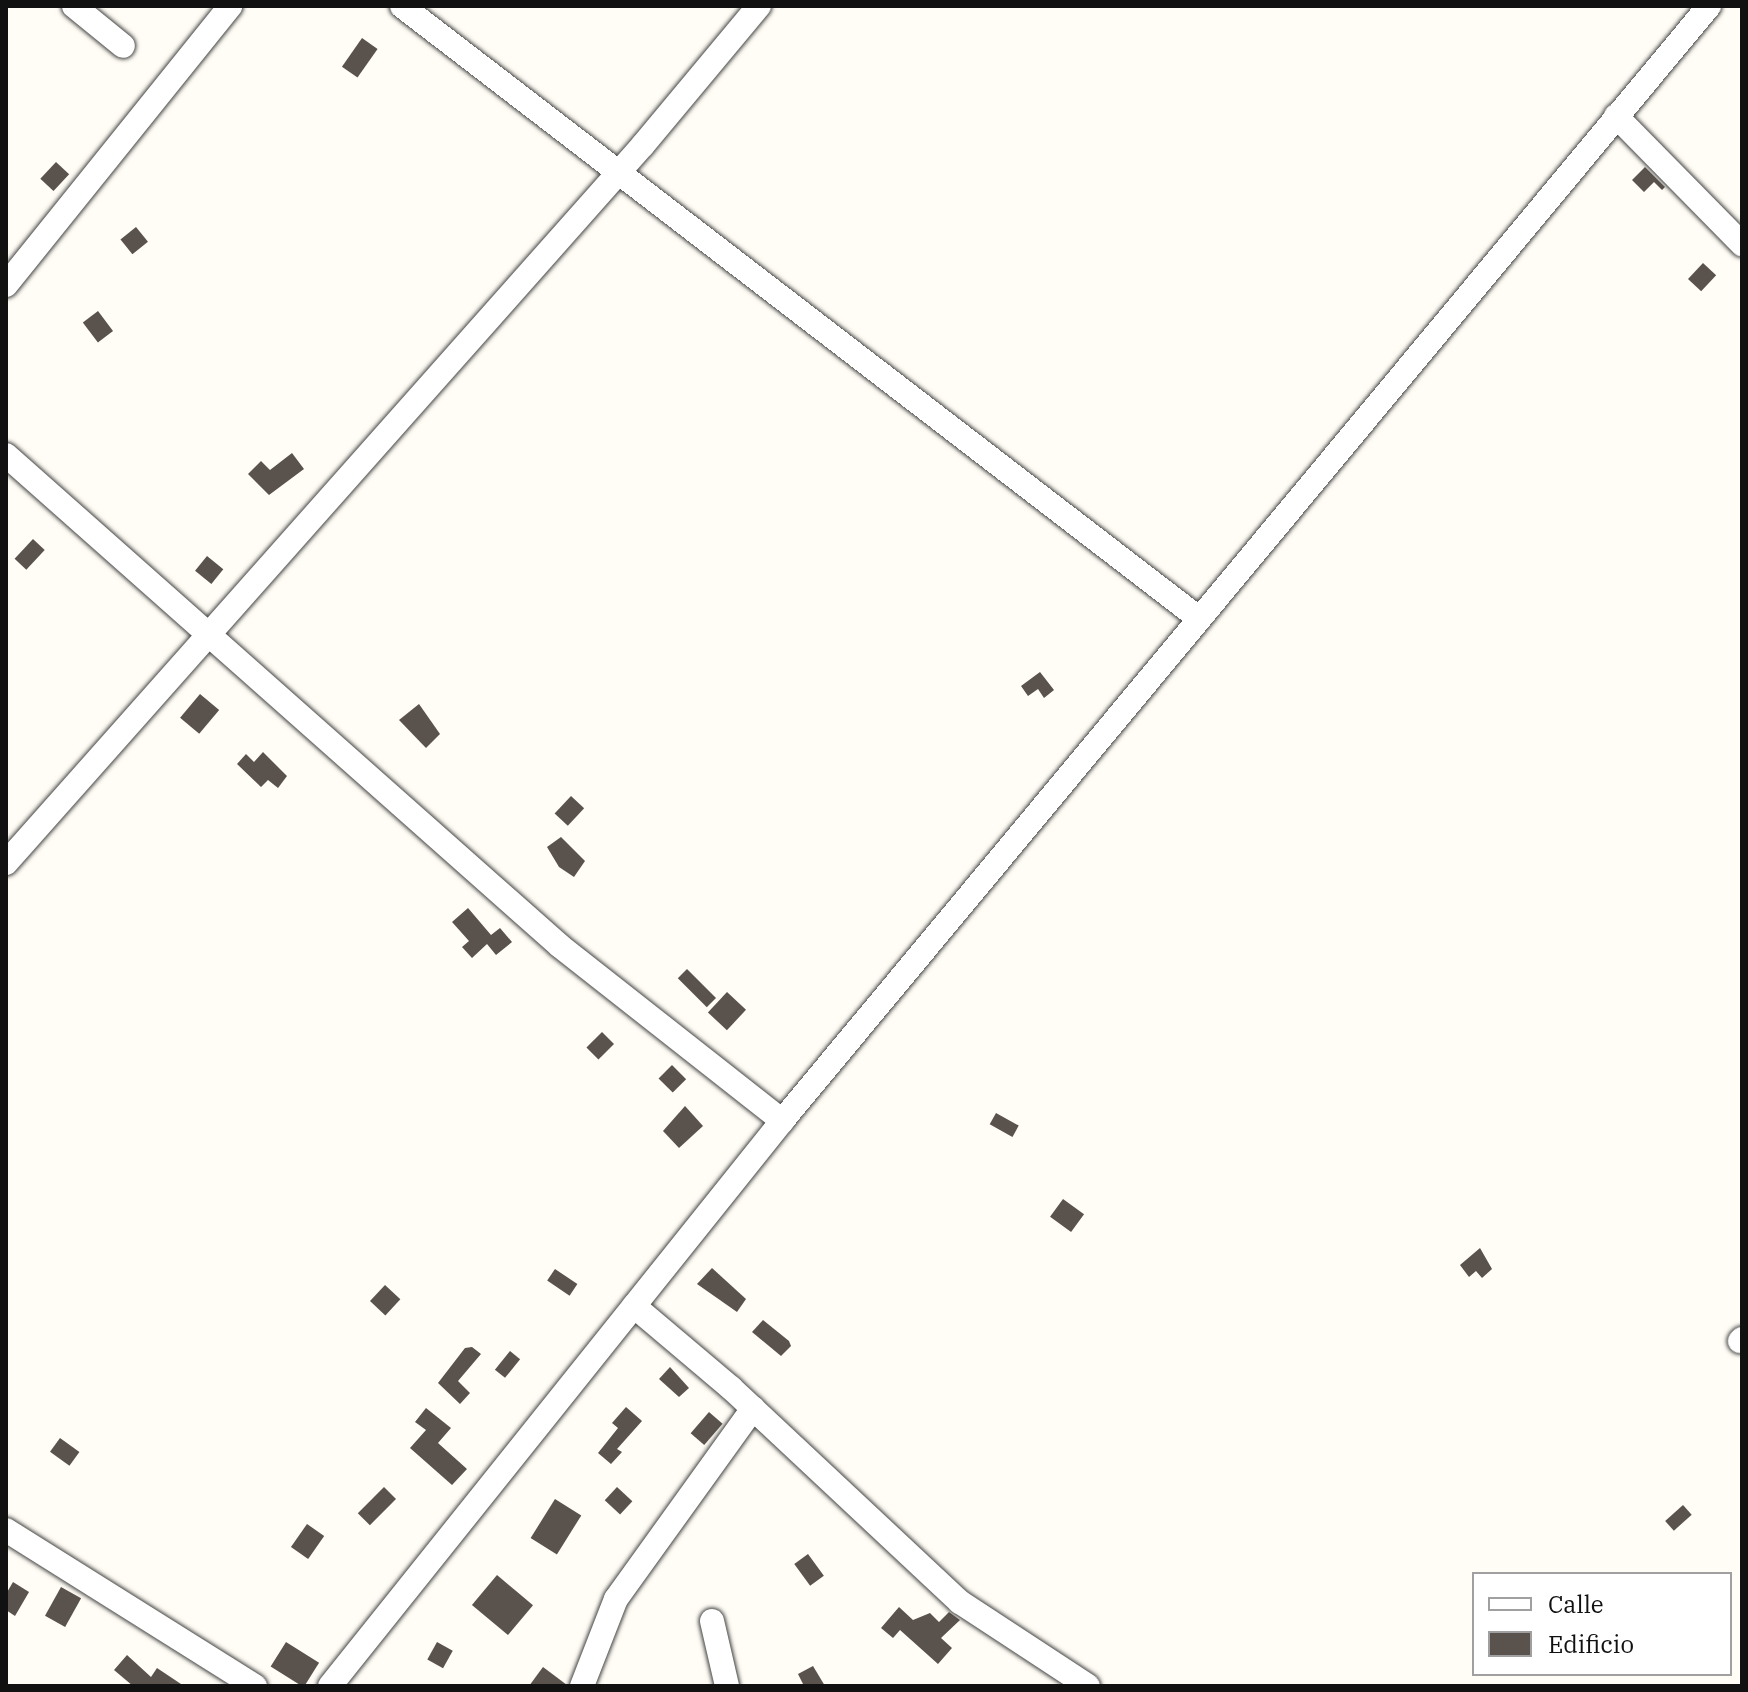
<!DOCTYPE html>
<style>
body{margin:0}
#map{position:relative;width:1748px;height:1692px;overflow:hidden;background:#fffdf5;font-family:"IBM Plex Serif",serif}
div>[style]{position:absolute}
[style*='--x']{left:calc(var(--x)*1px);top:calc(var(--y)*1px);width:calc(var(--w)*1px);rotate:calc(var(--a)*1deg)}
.building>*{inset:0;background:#5a524d;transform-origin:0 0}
.roads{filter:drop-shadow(0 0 2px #444) drop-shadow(0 0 2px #444)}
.minor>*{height:24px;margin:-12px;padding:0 12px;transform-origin:12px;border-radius:12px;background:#fff}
span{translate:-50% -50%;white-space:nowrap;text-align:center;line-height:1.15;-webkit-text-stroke:8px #fff;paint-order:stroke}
.frame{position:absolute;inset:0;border:8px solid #111;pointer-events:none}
.legend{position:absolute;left:1472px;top:1572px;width:260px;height:104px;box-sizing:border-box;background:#fff;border:2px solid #a0a0a0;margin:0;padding:10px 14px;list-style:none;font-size:24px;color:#111}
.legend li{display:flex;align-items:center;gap:16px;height:40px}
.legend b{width:40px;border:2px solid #a0a0a0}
</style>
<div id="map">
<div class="building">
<div style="left:362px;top:38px;width:19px;height:35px;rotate:35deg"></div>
<div style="left:56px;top:162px;width:18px;height:23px;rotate:43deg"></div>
<div style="clip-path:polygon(1645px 167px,1665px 187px,1662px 190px,1654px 182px,1644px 192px,1632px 180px)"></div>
<div style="left:136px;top:227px;width:19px;height:20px;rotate:51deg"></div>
<div style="left:1703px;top:263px;width:18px;height:22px;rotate:43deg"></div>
<div style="left:98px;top:311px;width:25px;height:19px;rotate:53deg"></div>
<div style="clip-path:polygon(292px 453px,304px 469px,269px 495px,248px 474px,261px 461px,270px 470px)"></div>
<div style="left:33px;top:539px;width:16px;height:27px;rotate:43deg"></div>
<div style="left:207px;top:556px;width:21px;height:19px;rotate:39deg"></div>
<div style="clip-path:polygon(1040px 672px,1054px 690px,1044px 698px,1038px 689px,1028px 696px,1021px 686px)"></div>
<div style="left:200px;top:694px;width:25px;height:31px;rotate:40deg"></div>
<div style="clip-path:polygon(419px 704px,440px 734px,426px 748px,399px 720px)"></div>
<div style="clip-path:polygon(263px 752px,287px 776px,278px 788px,268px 780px,261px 787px,237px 764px,246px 754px,254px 762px)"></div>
<div style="left:571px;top:796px;width:18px;height:24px;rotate:43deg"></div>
<div style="clip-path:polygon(561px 837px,585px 861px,574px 877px,559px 867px,547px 847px)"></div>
<div style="clip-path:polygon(468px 908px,491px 935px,500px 928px,512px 942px,496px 955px,487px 944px,472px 958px,462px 947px,469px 941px,452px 922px)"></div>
<div style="left:687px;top:969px;width:41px;height:13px;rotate:45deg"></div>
<div style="left:727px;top:992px;width:26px;height:28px;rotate:43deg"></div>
<div style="left:602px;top:1032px;width:17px;height:22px;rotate:45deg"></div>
<div style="left:672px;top:1065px;width:20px;height:19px;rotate:45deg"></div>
<div style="clip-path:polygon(685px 1106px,703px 1126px,679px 1148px,663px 1131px)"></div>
<div style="left:996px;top:1113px;width:26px;height:13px;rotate:29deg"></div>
<div style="left:1063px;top:1199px;width:26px;height:22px;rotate:36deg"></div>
<div style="clip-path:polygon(1480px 1248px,1492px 1269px,1482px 1278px,1476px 1271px,1469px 1277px,1460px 1265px)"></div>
<div style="clip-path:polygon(712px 1268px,746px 1299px,737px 1312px,697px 1284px)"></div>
<div style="left:555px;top:1269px;width:27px;height:14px;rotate:34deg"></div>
<div style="left:385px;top:1285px;width:21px;height:22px;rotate:43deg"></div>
<div style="clip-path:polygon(763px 1320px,789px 1341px,791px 1346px,781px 1356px,752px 1332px)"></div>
<div style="clip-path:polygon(472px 1347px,481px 1354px,458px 1381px,470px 1393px,460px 1404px,438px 1383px,465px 1348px)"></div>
<div style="left:510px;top:1351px;width:13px;height:24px;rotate:39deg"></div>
<div style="clip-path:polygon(670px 1367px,689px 1388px,679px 1397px,659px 1379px)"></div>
<div style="clip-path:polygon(626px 1407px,642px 1421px,617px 1449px,622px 1452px,611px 1464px,598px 1453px,618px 1428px,612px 1423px)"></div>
<div style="clip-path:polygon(426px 1408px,451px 1428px,438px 1443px,467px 1469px,452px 1485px,410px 1448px,426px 1430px,415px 1422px)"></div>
<div style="left:709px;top:1412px;width:18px;height:28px;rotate:41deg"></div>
<div style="left:60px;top:1438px;width:24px;height:17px;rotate:36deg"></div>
<div style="left:384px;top:1487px;width:17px;height:37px;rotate:45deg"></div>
<div style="left:617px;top:1487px;width:21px;height:18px;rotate:43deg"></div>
<div style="left:555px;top:1499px;width:31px;height:46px;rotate:32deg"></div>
<div style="left:1683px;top:1505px;width:13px;height:24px;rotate:48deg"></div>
<div style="left:307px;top:1524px;width:21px;height:28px;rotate:35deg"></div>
<div style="left:808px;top:1554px;width:27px;height:17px;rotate:54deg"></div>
<div style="left:497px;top:1575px;width:47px;height:39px;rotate:40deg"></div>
<div style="clip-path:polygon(13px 1582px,29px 1592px,15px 1616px,6px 1610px,6px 1594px)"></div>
<div style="left:61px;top:1587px;width:23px;height:33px;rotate:29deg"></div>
<div style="clip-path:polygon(899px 1607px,913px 1620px,930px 1613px,939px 1622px,949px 1612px,960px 1620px,941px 1638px,952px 1648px,938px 1664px,900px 1630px,893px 1638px,881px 1628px)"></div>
<div style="left:286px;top:1642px;width:39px;height:29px;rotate:32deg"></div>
<div style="left:437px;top:1642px;width:18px;height:20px;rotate:29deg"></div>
<div style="clip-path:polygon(127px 1655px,151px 1677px,157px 1668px,184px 1686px,133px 1686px,114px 1670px)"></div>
<div style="clip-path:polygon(813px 1666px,825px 1686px,804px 1686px,798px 1674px)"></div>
<div style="clip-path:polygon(543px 1667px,567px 1685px,567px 1686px,529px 1686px)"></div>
</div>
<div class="roads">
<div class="minor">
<div style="--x:74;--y:6;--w:63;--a:39.2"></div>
<div style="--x:402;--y:6;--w:1003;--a:37.54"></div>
<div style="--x:1616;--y:116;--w:180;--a:45.5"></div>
<div style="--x:6;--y:285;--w:358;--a:-51.2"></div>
<div style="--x:6;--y:455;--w:740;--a:41.55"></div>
<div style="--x:560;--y:946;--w:283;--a:38.2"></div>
<div style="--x:6;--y:863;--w:960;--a:-48.42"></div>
<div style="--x:643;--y:145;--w:181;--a:-50.2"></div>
<div style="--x:634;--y:1306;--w:127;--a:40.2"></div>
<div style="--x:731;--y:1388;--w:313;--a:43.1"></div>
<div style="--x:960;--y:1602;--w:153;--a:33.3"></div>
<div style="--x:1740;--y:1341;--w:3;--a:-45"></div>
<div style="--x:6;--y:1530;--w:294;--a:32.1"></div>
<div style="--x:712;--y:1621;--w:67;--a:77"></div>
<div style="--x:330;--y:1686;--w:724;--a:-51.34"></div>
<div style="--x:782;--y:1121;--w:1450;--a:-50.26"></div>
<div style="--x:582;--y:1686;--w:93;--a:-68.7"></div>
<div style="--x:616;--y:1599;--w:235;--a:-54.3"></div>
</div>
</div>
<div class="frame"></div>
<ul class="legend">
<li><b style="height:10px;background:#fff"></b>Calle</li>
<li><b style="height:22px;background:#5a524d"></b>Edificio</li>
</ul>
</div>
